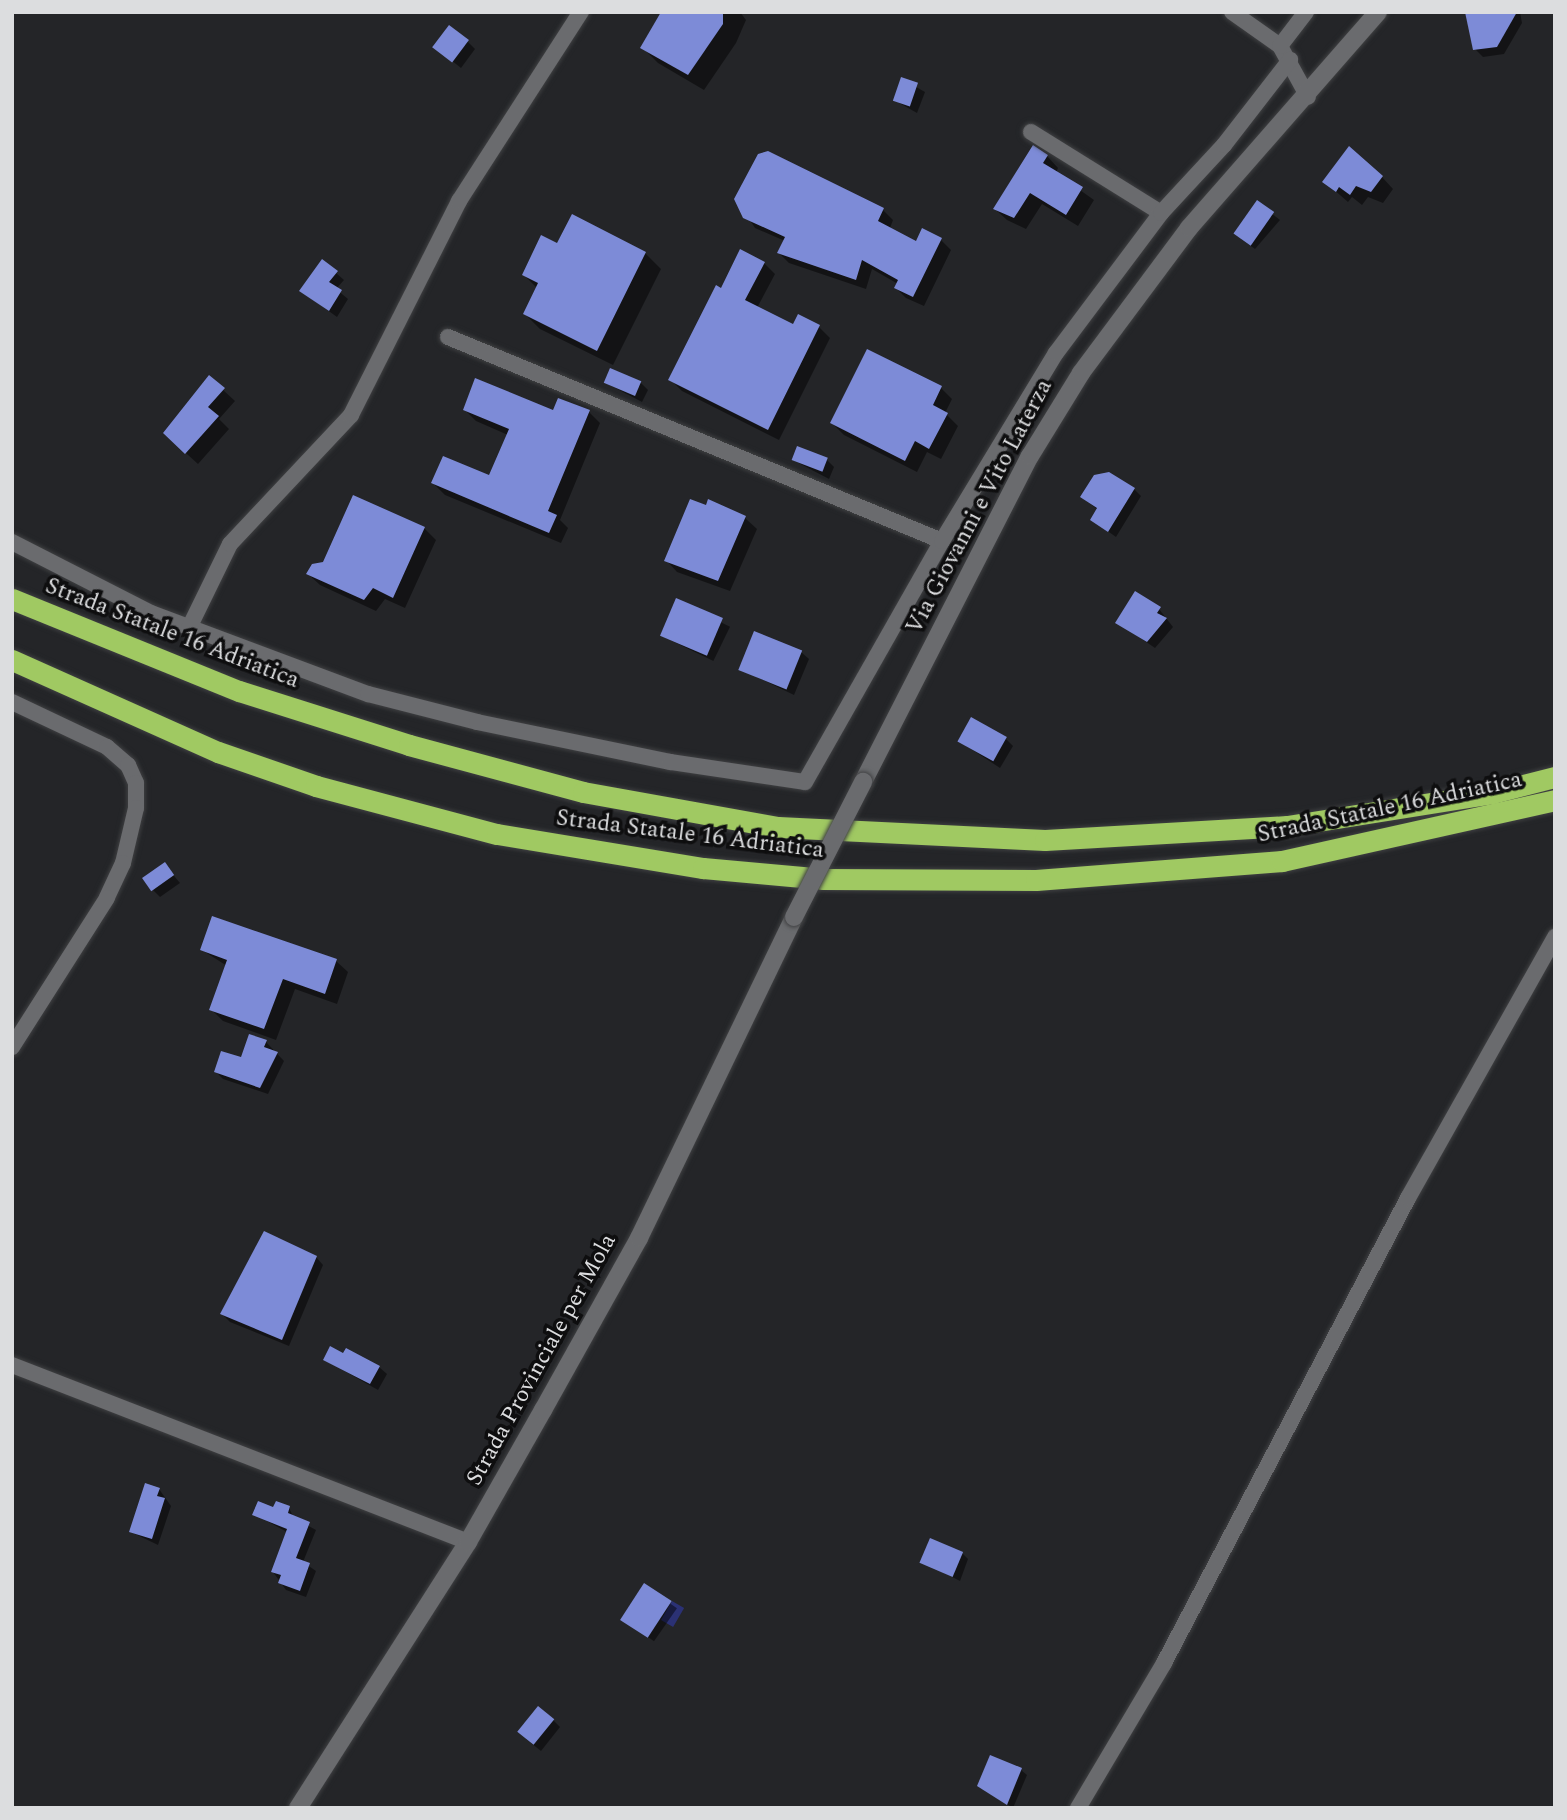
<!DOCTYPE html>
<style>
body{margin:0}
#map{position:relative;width:1567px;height:1820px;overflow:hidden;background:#242528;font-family:Spectral,serif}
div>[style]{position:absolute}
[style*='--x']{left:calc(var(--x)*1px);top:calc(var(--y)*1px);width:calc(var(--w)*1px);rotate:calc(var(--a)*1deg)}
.water>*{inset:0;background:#2b3175;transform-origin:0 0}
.shadow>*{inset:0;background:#0007;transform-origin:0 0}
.building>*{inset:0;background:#7d8bd7;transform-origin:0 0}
.roads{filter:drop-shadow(0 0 2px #3f4042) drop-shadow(0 0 2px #3f4042)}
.street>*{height:16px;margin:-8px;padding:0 8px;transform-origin:8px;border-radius:8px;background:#6a6b6e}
.secondary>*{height:18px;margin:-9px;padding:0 9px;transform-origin:9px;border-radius:9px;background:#6a6b6e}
.highway>*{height:21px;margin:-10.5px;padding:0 10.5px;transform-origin:10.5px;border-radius:10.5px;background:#a0c962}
.bridges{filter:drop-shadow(0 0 2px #3f4042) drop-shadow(0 0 2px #3f4042)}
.secondary-bridge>*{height:18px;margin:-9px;padding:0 9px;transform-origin:9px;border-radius:9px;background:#6a6b6e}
span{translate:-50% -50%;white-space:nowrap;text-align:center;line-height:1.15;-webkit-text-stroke:7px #0e0e0f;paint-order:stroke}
.street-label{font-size:23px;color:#dcdddf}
.frame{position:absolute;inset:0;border:14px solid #dcdddf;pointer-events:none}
</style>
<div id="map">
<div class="water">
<div style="left:672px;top:1601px;width:14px;height:22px;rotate:30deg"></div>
</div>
<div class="shadow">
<div style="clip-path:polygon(663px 12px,740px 12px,746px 20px,736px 43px,704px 90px,658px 63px,642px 47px)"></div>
<div style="clip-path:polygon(1469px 12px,1520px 12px,1522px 23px,1504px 54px,1483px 57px,1475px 49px)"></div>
<div style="clip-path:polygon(468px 42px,475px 49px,461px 68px,436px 48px)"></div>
<div style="clip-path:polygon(902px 79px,925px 92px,917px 113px,894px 100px)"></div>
<div style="clip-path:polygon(1047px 156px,1058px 168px,1056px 173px,1094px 200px,1078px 226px,1042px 204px,1026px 229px,1007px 220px,995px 209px)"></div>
<div style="clip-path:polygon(1382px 177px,1393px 189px,1383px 203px,1368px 197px,1362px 205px,1352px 197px,1348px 202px,1325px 182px)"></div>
<div style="clip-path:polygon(736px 199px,883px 210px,893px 220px,890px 228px,917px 244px,941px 240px,951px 250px,924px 306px,906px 298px,896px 288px,898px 284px,872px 269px,866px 289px,789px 263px,779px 253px,785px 241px,755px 228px)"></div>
<div style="clip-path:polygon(1257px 202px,1280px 220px,1255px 249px,1241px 239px)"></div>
<div style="clip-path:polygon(558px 246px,645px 253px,661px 269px,613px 365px,540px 329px,525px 314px,537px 288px,524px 275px)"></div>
<div style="clip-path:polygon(764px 263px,775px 274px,757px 308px,793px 326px,819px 327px,830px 338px,779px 440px,682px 391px,671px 380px,722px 290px)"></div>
<div style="clip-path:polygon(336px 273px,344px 280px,336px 289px,348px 299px,337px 317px,301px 291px)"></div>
<div style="clip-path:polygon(209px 377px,235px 401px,219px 419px,229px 429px,198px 464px,177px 445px)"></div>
<div style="clip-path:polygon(640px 382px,648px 390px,642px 402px,606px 383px)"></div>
<div style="clip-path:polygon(941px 388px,952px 399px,945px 413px,958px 426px,941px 459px,927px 452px,917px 472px,844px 435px,832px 423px)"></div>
<div style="clip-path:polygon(465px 410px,589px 412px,600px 423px,560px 520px,568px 528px,561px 543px,445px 495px,433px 483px,490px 477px,508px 435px,476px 421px)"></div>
<div style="clip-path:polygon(793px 460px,827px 460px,834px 467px,829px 479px)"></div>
<div style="clip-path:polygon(1134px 489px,1141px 496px,1116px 537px,1092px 520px,1098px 510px,1082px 497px)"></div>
<div style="clip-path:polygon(709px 502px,745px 518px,757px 529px,730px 591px,677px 572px,666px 560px)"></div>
<div style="clip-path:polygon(424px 528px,436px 540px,405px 608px,385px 599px,376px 611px,320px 585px,308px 574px)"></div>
<div style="left:677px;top:601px;width:59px;height:38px;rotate:26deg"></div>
<div style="clip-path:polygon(1159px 609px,1173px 627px,1155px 648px,1117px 622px)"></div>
<div style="clip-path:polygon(801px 652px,809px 659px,794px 695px,740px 669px)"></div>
<div style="clip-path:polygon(1005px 738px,1013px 746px,1000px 768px,959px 741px)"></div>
<div style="clip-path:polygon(164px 864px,180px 883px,160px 897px,153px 890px)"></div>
<div style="clip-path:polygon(202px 950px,336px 961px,348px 972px,337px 1004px,295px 989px,276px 1040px,223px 1021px,211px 1009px,227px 966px)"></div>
<div style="clip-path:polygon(266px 1042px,284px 1061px,268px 1094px,223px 1079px,216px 1072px)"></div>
<div style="clip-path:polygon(316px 1257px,323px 1265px,289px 1346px,230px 1322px,222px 1314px)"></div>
<div style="clip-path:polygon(325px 1360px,379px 1367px,387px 1374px,378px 1390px)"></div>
<div style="clip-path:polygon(159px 1489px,171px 1506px,158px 1545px,131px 1532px)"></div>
<div style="clip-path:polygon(289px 1508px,294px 1518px,316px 1530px,303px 1562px,316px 1571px,306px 1597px,286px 1590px,273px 1572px,287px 1532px,254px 1514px)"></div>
<div style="clip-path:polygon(962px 1553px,968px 1559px,960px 1581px,923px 1562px)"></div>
<div style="left:645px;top:1586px;width:39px;height:40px;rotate:35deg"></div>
<div style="clip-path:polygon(553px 1720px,560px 1727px,541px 1751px,526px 1739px)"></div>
<div style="clip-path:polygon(1021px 1770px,1027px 1775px,1013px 1808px,979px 1786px)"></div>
</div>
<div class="building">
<div style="clip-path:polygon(661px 12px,723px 12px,723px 24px,688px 75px,640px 48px)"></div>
<div style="clip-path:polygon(1465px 12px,1517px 12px,1497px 47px,1473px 50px)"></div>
<div style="left:449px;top:25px;width:25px;height:28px;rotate:37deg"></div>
<div style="left:901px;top:77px;width:18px;height:25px;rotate:19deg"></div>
<div style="clip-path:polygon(1033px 145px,1048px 155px,1043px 163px,1083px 187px,1066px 215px,1030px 193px,1014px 218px,993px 209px)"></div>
<div style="clip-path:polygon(1349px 146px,1383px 176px,1371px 192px,1356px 186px,1350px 195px,1339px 187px,1336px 192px,1322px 182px)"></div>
<div style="clip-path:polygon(768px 151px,884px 208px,878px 221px,916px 241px,922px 228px,942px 238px,913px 297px,894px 288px,898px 280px,862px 260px,856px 280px,777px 253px,785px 237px,743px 218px,734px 199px,758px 154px)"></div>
<div style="left:1257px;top:200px;width:21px;height:41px;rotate:35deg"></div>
<div style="clip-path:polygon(572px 214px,646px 252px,597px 351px,523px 314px,538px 283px,522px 275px,541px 235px,557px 243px)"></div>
<div style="clip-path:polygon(740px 249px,765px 262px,745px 300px,793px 324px,798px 314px,820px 325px,768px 430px,668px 380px,716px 285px,721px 288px)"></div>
<div style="clip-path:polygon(322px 259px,338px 271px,329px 282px,342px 290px,329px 311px,299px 291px)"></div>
<div style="clip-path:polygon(867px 349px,942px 386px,933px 405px,948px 413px,929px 449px,915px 441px,905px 461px,830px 423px)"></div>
<div style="left:610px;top:368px;width:34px;height:16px;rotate:23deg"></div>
<div style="clip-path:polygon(209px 375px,225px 388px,208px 407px,219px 416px,185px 454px,163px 433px)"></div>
<div style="clip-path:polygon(475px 378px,553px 410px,558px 398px,590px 410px,548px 511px,557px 515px,549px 533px,431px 483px,443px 456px,489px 475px,509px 429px,463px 410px)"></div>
<div style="left:797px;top:446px;width:33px;height:15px;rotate:21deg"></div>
<div style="clip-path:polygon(1109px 472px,1135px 488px,1108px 532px,1090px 520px,1097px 508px,1080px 497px,1094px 475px)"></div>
<div style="clip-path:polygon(353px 495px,425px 527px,393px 598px,373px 588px,364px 600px,306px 574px,312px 564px,323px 562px)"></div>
<div style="clip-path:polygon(690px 499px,706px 505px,708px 499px,746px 516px,718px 581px,664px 561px)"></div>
<div style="clip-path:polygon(1135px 591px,1161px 607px,1157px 613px,1167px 618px,1147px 642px,1115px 623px)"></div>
<div style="left:676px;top:598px;width:51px;height:41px;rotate:23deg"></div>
<div style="left:754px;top:631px;width:52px;height:42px;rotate:22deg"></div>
<div style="left:971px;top:717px;width:41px;height:28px;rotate:29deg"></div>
<div style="left:165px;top:862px;width:16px;height:28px;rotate:55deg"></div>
<div style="clip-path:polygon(212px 916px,337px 959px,325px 994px,283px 979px,264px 1029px,209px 1010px,227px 960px,200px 950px)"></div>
<div style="clip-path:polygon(249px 1034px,267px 1040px,264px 1047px,278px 1052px,260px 1088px,214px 1072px,221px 1051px,241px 1057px)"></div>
<div style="clip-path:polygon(264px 1231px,317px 1256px,282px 1340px,220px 1314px)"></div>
<div style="clip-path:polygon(330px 1346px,343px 1353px,346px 1348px,380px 1366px,370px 1384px,323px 1360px)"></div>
<div style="clip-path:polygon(145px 1483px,160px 1488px,157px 1496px,165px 1498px,152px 1539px,129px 1532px)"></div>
<div style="clip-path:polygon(258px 1501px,273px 1507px,276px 1501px,290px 1506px,288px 1513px,310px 1522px,296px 1558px,310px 1563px,300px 1591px,278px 1583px,281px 1575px,271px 1572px,287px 1529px,252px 1515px)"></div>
<div style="left:930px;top:1538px;width:36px;height:27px;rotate:23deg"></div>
<div style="left:644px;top:1583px;width:33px;height:44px;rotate:33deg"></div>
<div style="left:538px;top:1706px;width:21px;height:33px;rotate:39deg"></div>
<div style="clip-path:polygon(990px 1755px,1022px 1768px,1007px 1805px,977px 1786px)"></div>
</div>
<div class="roads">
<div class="street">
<div style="--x:1232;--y:12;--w:59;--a:35.3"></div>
<div style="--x:1280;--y:46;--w:58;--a:61.2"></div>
<div style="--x:1280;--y:46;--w:43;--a:-52.6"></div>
<div style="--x:1031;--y:132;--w:153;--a:31.9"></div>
<div style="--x:448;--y:337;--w:534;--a:22.44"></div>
<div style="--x:12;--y:542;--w:156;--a:27.1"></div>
<div style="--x:151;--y:613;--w:232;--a:20.5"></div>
<div style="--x:368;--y:694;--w:113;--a:14.4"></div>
<div style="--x:477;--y:722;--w:198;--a:11.7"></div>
<div style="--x:671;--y:762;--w:135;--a:8.5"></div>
<div style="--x:805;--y:782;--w:277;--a:-60.4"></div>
<div style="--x:942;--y:541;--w:220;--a:-58.8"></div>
<div style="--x:1056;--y:353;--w:175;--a:-53.1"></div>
<div style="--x:1161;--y:213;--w:93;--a:-47.2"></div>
<div style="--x:1224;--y:145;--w:108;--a:-52.2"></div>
<div style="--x:189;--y:628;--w:93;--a:-64"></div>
<div style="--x:230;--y:544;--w:177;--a:-46.8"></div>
<div style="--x:351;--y:415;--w:240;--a:-63.2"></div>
<div style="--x:459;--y:201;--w:225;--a:-57.2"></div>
<div style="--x:12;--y:702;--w:105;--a:25.3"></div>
<div style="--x:107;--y:747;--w:28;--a:41"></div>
<div style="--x:128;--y:765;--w:20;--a:66"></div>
<div style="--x:136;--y:783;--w:25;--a:90"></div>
<div style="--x:136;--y:808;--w:57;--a:103.3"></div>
<div style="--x:123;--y:863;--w:38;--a:115"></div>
<div style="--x:107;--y:898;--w:177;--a:122.5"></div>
<div style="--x:12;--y:1365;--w:489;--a:21.2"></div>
<div style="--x:1078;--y:1808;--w:169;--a:-59.3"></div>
<div style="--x:1164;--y:1663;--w:525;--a:-62.31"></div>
<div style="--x:1408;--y:1198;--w:300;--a:-60.6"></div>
</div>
<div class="secondary">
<div style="--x:863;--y:782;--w:366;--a:-62.9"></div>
<div style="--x:1030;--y:456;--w:97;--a:-58.4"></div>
<div style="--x:1081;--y:373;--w:181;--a:-53.3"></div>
<div style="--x:1189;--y:228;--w:287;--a:-48.8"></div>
<div style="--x:298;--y:1808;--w:316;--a:-57.4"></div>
<div style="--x:468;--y:1542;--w:152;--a:-60.4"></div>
<div style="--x:543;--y:1410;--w:197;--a:-60.8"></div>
<div style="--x:639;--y:1238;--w:356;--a:-64.2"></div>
</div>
<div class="highway">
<div style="--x:12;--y:599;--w:245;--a:22.1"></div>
<div style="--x:239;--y:691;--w:178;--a:17.6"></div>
<div style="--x:409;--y:745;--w:180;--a:15.1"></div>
<div style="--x:583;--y:792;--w:198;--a:10.2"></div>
<div style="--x:778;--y:827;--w:267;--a:2.8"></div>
<div style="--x:1045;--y:840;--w:242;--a:-3.3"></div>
<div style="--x:1287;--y:826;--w:208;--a:-9.1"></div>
<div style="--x:1492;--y:793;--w:65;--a:-14.3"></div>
<div style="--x:12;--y:660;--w:226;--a:24.1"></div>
<div style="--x:218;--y:752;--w:104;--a:19.1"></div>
<div style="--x:316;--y:786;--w:187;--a:14.9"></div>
<div style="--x:497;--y:834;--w:209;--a:9.4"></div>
<div style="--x:703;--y:868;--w:121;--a:5.2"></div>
<div style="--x:823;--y:879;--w:213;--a:0.3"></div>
<div style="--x:1036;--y:880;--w:247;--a:-4.4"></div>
<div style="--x:1282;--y:861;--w:280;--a:-12.6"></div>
</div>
</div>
<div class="bridges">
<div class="secondary-bridge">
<div style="--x:794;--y:917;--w:152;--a:-62.9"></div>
</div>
</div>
<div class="street-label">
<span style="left:980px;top:507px;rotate:-62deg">Via Giovanni e Vito Laterza</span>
<span style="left:172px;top:634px;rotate:21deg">Strada Statale 16 Adriatica</span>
<span style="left:1390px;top:808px;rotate:-12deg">Strada Statale 16 Adriatica</span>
<span style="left:690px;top:835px;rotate:7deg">Strada Statale 16 Adriatica</span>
<span style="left:542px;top:1360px;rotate:-61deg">Strada Provinciale per Mola</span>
</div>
<div class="frame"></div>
</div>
